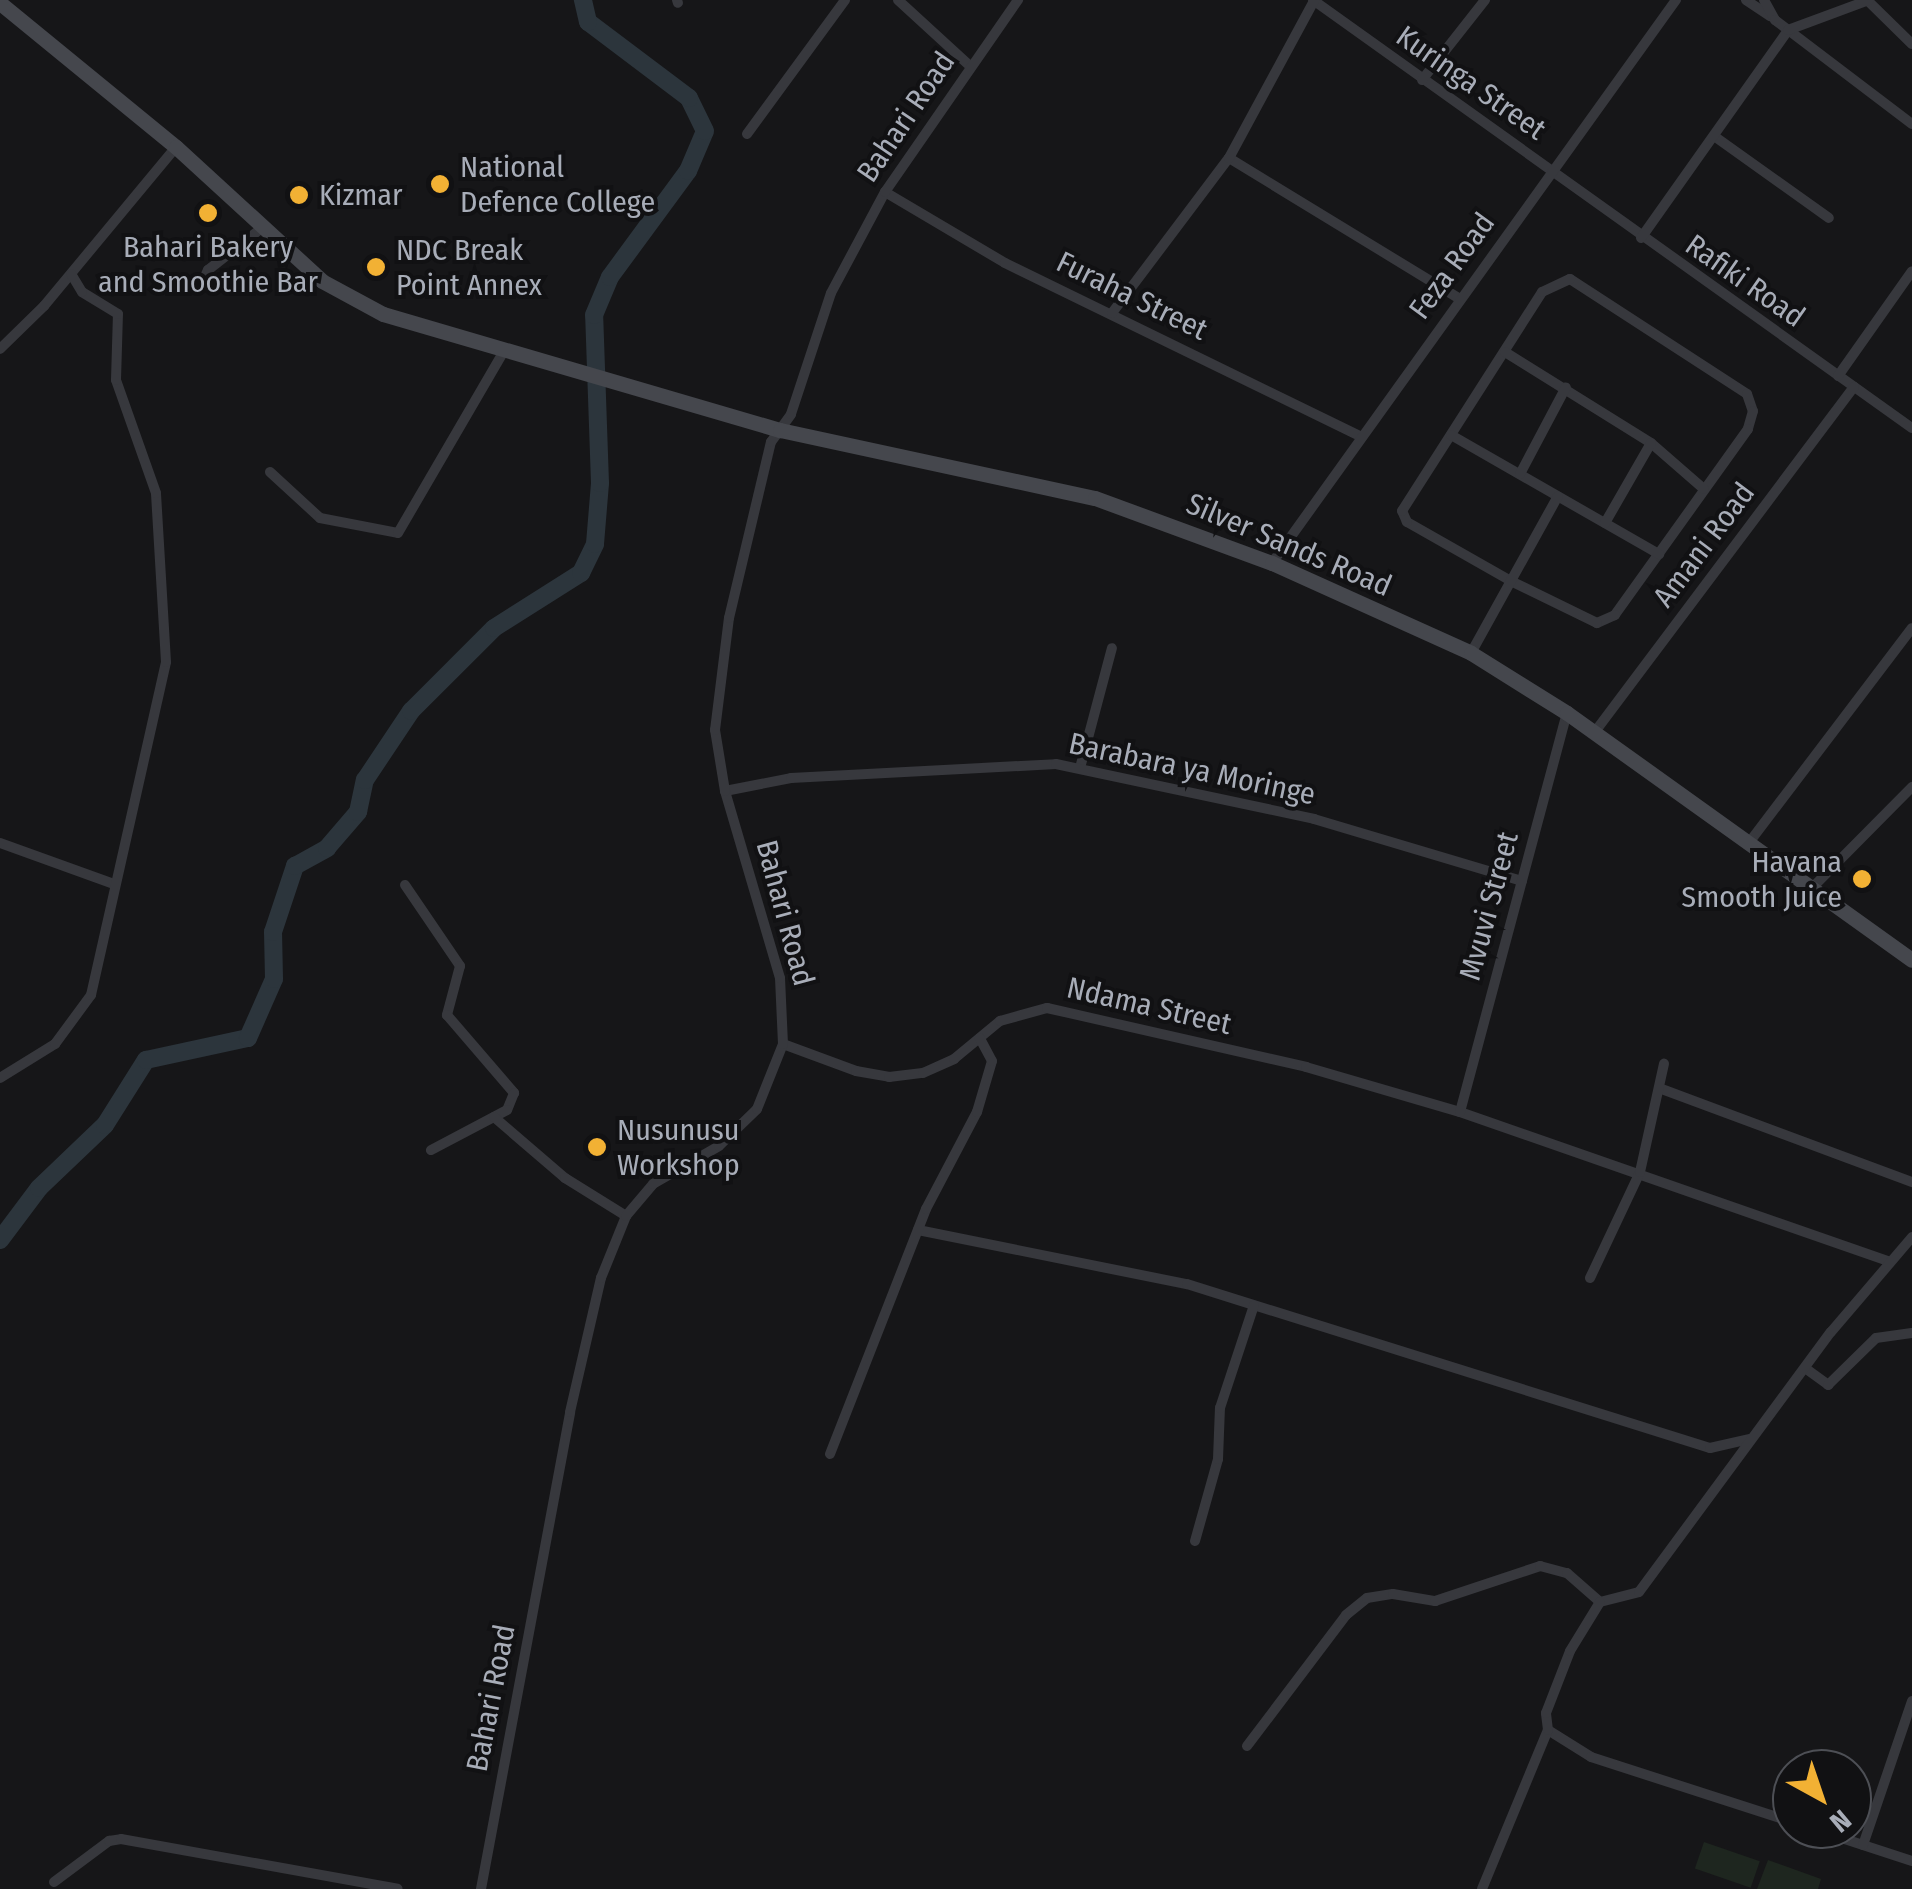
<!DOCTYPE html>
<style>
body{margin:0}
#map{position:relative;width:1912px;height:1889px;overflow:hidden;background:#161618;font-family:"Fira Sans Condensed",sans-serif}
div>[style]{position:absolute}
[style*='--x']{left:calc(var(--x)*1px);top:calc(var(--y)*1px);width:calc(var(--w)*1px);rotate:calc(var(--a)*1deg)}
.green>*{inset:0;background:#1e261f;transform-origin:0 0}
.river>*{height:18px;margin:-9px;padding:0 9px;transform-origin:9px;border-radius:9px;background:#2c353c}
.street>*{height:10px;margin:-5px;padding:0 5px;transform-origin:5px;border-radius:5px;background:#37383d}
.secondary>*{height:15px;margin:-7.5px;padding:0 7.5px;transform-origin:7.5px;border-radius:7.5px;background:#45474d}
.dots>*{width:28px;height:28px;translate:-50% -50%;box-sizing:border-box;border:5px solid #111113;border-radius:50%}
span{translate:-50% -50%;white-space:nowrap;text-align:center;line-height:1.15;-webkit-text-stroke:8px #111113;paint-order:stroke}
.street-label{font-size:30px;color:#a8adb8}
.poi-label{font-size:30px;color:#a8adb8}
.left{translate:0 -50%;text-align:left}
.right{translate:-100% -50%;text-align:right}
.north{position:absolute;left:1772px;top:1749px;width:100px;height:100px;box-sizing:border-box;background:#111113;border:2px solid #4d4f55;border-radius:50%;rotate:140deg;font-size:28px;font-weight:700;line-height:40px;text-align:center;color:#a8adb8}
.north::after{content:'';display:block;margin:auto;width:35px;height:45px;background:#f2b134;clip-path:polygon(50% 0,100% 100%,50% 72%,0 100%)}
</style>
<div id="map">
<div class="green">
<div style="left:1704px;top:1842px;width:59px;height:28px;rotate:19deg"></div>
<div style="clip-path:polygon(1768px 1860px,1821px 1879px,1818px 1889px,1757px 1889px)"></div>
</div>
<div class="river">
<div style="--x:0;--y:1240;--w:65;--a:-53.1"></div>
<div style="--x:39;--y:1188;--w:91;--a:-43.7"></div>
<div style="--x:105;--y:1125;--w:77;--a:-57.8"></div>
<div style="--x:146;--y:1060;--w:104;--a:-12.2"></div>
<div style="--x:248;--y:1038;--w:64;--a:-66.2"></div>
<div style="--x:274;--y:979;--w:47;--a:-91.2"></div>
<div style="--x:273;--y:932;--w:70;--a:-71.6"></div>
<div style="--x:295;--y:866;--w:37;--a:-29"></div>
<div style="--x:327;--y:848;--w:48;--a:-49.3"></div>
<div style="--x:358;--y:812;--w:33;--a:-78"></div>
<div style="--x:365;--y:780;--w:83;--a:-56.3"></div>
<div style="--x:411;--y:711;--w:117;--a:-45"></div>
<div style="--x:494;--y:628;--w:103;--a:-32.3"></div>
<div style="--x:581;--y:573;--w:32;--a:-64"></div>
<div style="--x:595;--y:544;--w:61;--a:-85.3"></div>
<div style="--x:600;--y:483;--w:168;--a:-92"></div>
<div style="--x:594;--y:315;--w:41;--a:-67.2"></div>
<div style="--x:610;--y:277;--w:132;--a:-53.7"></div>
<div style="--x:688;--y:171;--w:43;--a:-67"></div>
<div style="--x:705;--y:131;--w:37;--a:-116"></div>
<div style="--x:689;--y:98;--w:126;--a:-143"></div>
<div style="--x:588;--y:22;--w:23;--a:-103"></div>
</div>
<div class="street">
<div style="--x:677;--y:0;--w:3;--a:72"></div>
<div style="--x:898;--y:0;--w:98;--a:42.5"></div>
<div style="--x:1313;--y:0;--w:736;--a:35.55"></div>
<div style="--x:1746;--y:0;--w:29;--a:34"></div>
<div style="--x:1764;--y:0;--w:23;--a:61"></div>
<div style="--x:1775;--y:20;--w:172;--a:37.2"></div>
<div style="--x:1867;--y:0;--w:63;--a:44.4"></div>
<div style="--x:1422;--y:80;--w:102;--a:-51.8"></div>
<div style="--x:747;--y:134;--w:166;--a:-53.8"></div>
<div style="--x:1714;--y:136;--w:141;--a:35.5"></div>
<div style="--x:1229;--y:158;--w:268;--a:31.4"></div>
<div style="--x:885;--y:192;--w:139;--a:30.6"></div>
<div style="--x:1005;--y:263;--w:397;--a:26"></div>
<div style="--x:1641;--y:238;--w:255;--a:-54.7"></div>
<div style="--x:1788;--y:30;--w:86;--a:-20.3"></div>
<div style="--x:1570;--y:279;--w:211;--a:33"></div>
<div style="--x:1747;--y:394;--w:18;--a:71"></div>
<div style="--x:1753;--y:411;--w:19;--a:106"></div>
<div style="--x:1748;--y:429;--w:229;--a:125.6"></div>
<div style="--x:1615;--y:615;--w:20;--a:156"></div>
<div style="--x:1597;--y:623;--w:96;--a:-154"></div>
<div style="--x:1511;--y:581;--w:120;--a:-150.4"></div>
<div style="--x:1407;--y:522;--w:12;--a:-114"></div>
<div style="--x:1402;--y:511;--w:260;--a:-57.4"></div>
<div style="--x:1542;--y:292;--w:31;--a:-25"></div>
<div style="--x:203;--y:281;--w:12;--a:-66"></div>
<div style="--x:208;--y:270;--w:70;--a:-38"></div>
<div style="--x:1112;--y:313;--w:194;--a:-53"></div>
<div style="--x:1229;--y:158;--w:179;--a:-61.6"></div>
<div style="--x:0;--y:349;--w:62;--a:-44.3"></div>
<div style="--x:44;--y:306;--w:207;--a:-50.3"></div>
<div style="--x:1505;--y:352;--w:172;--a:31.9"></div>
<div style="--x:1651;--y:443;--w:70;--a:41"></div>
<div style="--x:1838;--y:376;--w:128;--a:-54.8"></div>
<div style="--x:1451;--y:435;--w:240;--a:29.8"></div>
<div style="--x:270;--y:472;--w:68;--a:42.6"></div>
<div style="--x:320;--y:518;--w:79;--a:10.9"></div>
<div style="--x:398;--y:533;--w:213;--a:-59.8"></div>
<div style="--x:1520;--y:474;--w:98;--a:-62.1"></div>
<div style="--x:1605;--y:523;--w:92;--a:-60.1"></div>
<div style="--x:1272;--y:563;--w:693;--a:-54.34"></div>
<div style="--x:1471;--y:653;--w:179;--a:-61"></div>
<div style="--x:1594;--y:733;--w:433;--a:-53.1"></div>
<div style="--x:1080;--y:768;--w:124;--a:-75.1"></div>
<div style="--x:725;--y:791;--w:67;--a:-11.1"></div>
<div style="--x:791;--y:778;--w:265;--a:-3"></div>
<div style="--x:1056;--y:764;--w:264;--a:12"></div>
<div style="--x:1314;--y:819;--w:217;--a:16.6"></div>
<div style="--x:0;--y:843;--w:121;--a:19.8"></div>
<div style="--x:1748;--y:844;--w:271;--a:-52.8"></div>
<div style="--x:405;--y:885;--w:98;--a:55.8"></div>
<div style="--x:460;--y:966;--w:51;--a:104.9"></div>
<div style="--x:447;--y:1015;--w:103;--a:49.3"></div>
<div style="--x:514;--y:1093;--w:18;--a:112"></div>
<div style="--x:507;--y:1110;--w:86;--a:152.2"></div>
<div style="--x:1811;--y:889;--w:144;--a:-45.3"></div>
<div style="--x:783;--y:1044;--w:78;--a:20.3"></div>
<div style="--x:856;--y:1071;--w:34;--a:10"></div>
<div style="--x:889;--y:1077;--w:34;--a:-7"></div>
<div style="--x:923;--y:1073;--w:34;--a:-24"></div>
<div style="--x:954;--y:1059;--w:60;--a:-39.6"></div>
<div style="--x:1000;--y:1021;--w:49;--a:-15.5"></div>
<div style="--x:1047;--y:1008;--w:266;--a:12.8"></div>
<div style="--x:1306;--y:1067;--w:160;--a:16.3"></div>
<div style="--x:1460;--y:1112;--w:455;--a:19.2"></div>
<div style="--x:0;--y:1078;--w:65;--a:-31.7"></div>
<div style="--x:55;--y:1044;--w:61;--a:-53.7"></div>
<div style="--x:91;--y:995;--w:341;--a:-77.3"></div>
<div style="--x:166;--y:662;--w:169;--a:-93.4"></div>
<div style="--x:156;--y:493;--w:120;--a:-109.5"></div>
<div style="--x:116;--y:380;--w:66;--a:-88.3"></div>
<div style="--x:118;--y:314;--w:42;--a:-148.6"></div>
<div style="--x:82;--y:292;--w:21;--a:-121"></div>
<div style="--x:1659;--y:1088;--w:270;--a:20.4"></div>
<div style="--x:1460;--y:1112;--w:413;--a:-75"></div>
<div style="--x:494;--y:1117;--w:94;--a:40.7"></div>
<div style="--x:565;--y:1178;--w:72;--a:31.9"></div>
<div style="--x:918;--y:1230;--w:274;--a:11.4"></div>
<div style="--x:1187;--y:1284;--w:548;--a:17.41"></div>
<div style="--x:1710;--y:1448;--w:41;--a:-12.7"></div>
<div style="--x:1590;--y:1278;--w:117;--a:-64.7"></div>
<div style="--x:1640;--y:1172;--w:111;--a:-77.5"></div>
<div style="--x:1805;--y:1368;--w:29;--a:36"></div>
<div style="--x:1828;--y:1385;--w:67;--a:-44.4"></div>
<div style="--x:1876;--y:1338;--w:36;--a:-8"></div>
<div style="--x:830;--y:1454;--w:263;--a:-68.6"></div>
<div style="--x:926;--y:1209;--w:110;--a:-62.3"></div>
<div style="--x:977;--y:1112;--w:53;--a:-73.6"></div>
<div style="--x:992;--y:1061;--w:26;--a:-118"></div>
<div style="--x:1195;--y:1541;--w:85;--a:-74.3"></div>
<div style="--x:1218;--y:1459;--w:51;--a:-87.8"></div>
<div style="--x:1220;--y:1408;--w:108;--a:-71.7"></div>
<div style="--x:1548;--y:1730;--w:51;--a:32.1"></div>
<div style="--x:1591;--y:1757;--w:211;--a:17.9"></div>
<div style="--x:1247;--y:1746;--w:164;--a:-52.9"></div>
<div style="--x:1346;--y:1615;--w:27;--a:-39"></div>
<div style="--x:1367;--y:1598;--w:26;--a:-9"></div>
<div style="--x:1393;--y:1594;--w:43;--a:9.5"></div>
<div style="--x:1435;--y:1601;--w:111;--a:-18.4"></div>
<div style="--x:1540;--y:1566;--w:28;--a:15"></div>
<div style="--x:1567;--y:1573;--w:44;--a:41.3"></div>
<div style="--x:1600;--y:1602;--w:40;--a:-14.4"></div>
<div style="--x:1639;--y:1592;--w:323;--a:-53.6"></div>
<div style="--x:1831;--y:1332;--w:125;--a:-49.5"></div>
<div style="--x:1814;--y:1829;--w:103;--a:18.1"></div>
<div style="--x:1863;--y:1845;--w:152;--a:-71.2"></div>
<div style="--x:54;--y:1882;--w:69;--a:-36.7"></div>
<div style="--x:109;--y:1841;--w:12;--a:-9"></div>
<div style="--x:121;--y:1839;--w:281;--a:10.2"></div>
<div style="--x:481;--y:1889;--w:485;--a:-79.4"></div>
<div style="--x:570;--y:1412;--w:138;--a:-77"></div>
<div style="--x:601;--y:1278;--w:67;--a:-68"></div>
<div style="--x:626;--y:1216;--w:42;--a:-49.8"></div>
<div style="--x:653;--y:1184;--w:76;--a:-29.9"></div>
<div style="--x:719;--y:1146;--w:53;--a:-44.2"></div>
<div style="--x:757;--y:1109;--w:70;--a:-68.2"></div>
<div style="--x:783;--y:1044;--w:66;--a:-92.6"></div>
<div style="--x:780;--y:978;--w:195;--a:-106.4"></div>
<div style="--x:725;--y:791;--w:62;--a:-99.3"></div>
<div style="--x:715;--y:730;--w:113;--a:-82.9"></div>
<div style="--x:729;--y:618;--w:181;--a:-76.6"></div>
<div style="--x:771;--y:442;--w:34;--a:-54"></div>
<div style="--x:791;--y:414;--w:127;--a:-71.7"></div>
<div style="--x:831;--y:293;--w:115;--a:-61.9"></div>
<div style="--x:885;--y:192;--w:234;--a:-55.3"></div>
<div style="--x:1482;--y:1889;--w:172;--a:-67.5"></div>
<div style="--x:1548;--y:1730;--w:17;--a:-97"></div>
<div style="--x:1546;--y:1713;--w:66;--a:-68.8"></div>
<div style="--x:1570;--y:1651;--w:57;--a:-58.5"></div>
</div>
<div class="secondary">
<div style="--x:0;--y:3;--w:227;--a:39.3"></div>
<div style="--x:176;--y:147;--w:198;--a:42.5"></div>
<div style="--x:322;--y:281;--w:69;--a:28.4"></div>
<div style="--x:383;--y:314;--w:414;--a:16.3"></div>
<div style="--x:780;--y:430;--w:322;--a:12.2"></div>
<div style="--x:1095;--y:498;--w:189;--a:20.2"></div>
<div style="--x:1272;--y:563;--w:218;--a:24.3"></div>
<div style="--x:1471;--y:653;--w:113;--a:32"></div>
<div style="--x:1567;--y:713;--w:424;--a:35.6"></div>
</div>
<div class="dots">
<div style="left:440px;top:184px;background:#f2b134"></div>
<div style="left:299px;top:195px;background:#f2b134"></div>
<div style="left:208px;top:213px;background:#f2b134"></div>
<div style="left:376px;top:267px;background:#f2b134"></div>
<div style="left:1862px;top:879px;background:#f2b134"></div>
<div style="left:597px;top:1147px;background:#f2b134"></div>
</div>
<div class="street-label">
<span style="left:1471px;top:83px;rotate:35deg">Kuringa Street</span>
<span style="left:906px;top:117px;rotate:-56deg">Bahari Road</span>
<span style="left:1452px;top:266px;rotate:-54deg">Feza Road</span>
<span style="left:1745px;top:281px;rotate:35deg">Rafiki Road</span>
<span style="left:1132px;top:296px;rotate:26deg">Furaha Street</span>
<span style="left:1289px;top:545px;rotate:23deg">Silver Sands Road</span>
<span style="left:1704px;top:545px;rotate:-53deg">Amani Road</span>
<span style="left:1192px;top:769px;rotate:12deg">Barabara ya Moringe</span>
<span style="left:1489px;top:906px;rotate:-75deg">Mvuvi Street</span>
<span style="left:785px;top:913px;rotate:75deg">Bahari Road</span>
<span style="left:1149px;top:1006px;rotate:13deg">Ndama Street</span>
<span style="left:491px;top:1698px;rotate:-79deg">Bahari Road</span>
</div>
<div class="poi-label">
<span class="left" style="left:460px;top:184px">National<br>Defence College</span>
<span class="left" style="left:319px;top:195px">Kizmar</span>
<span style="left:208px;top:264px">Bahari Bakery<br>and Smoothie Bar</span>
<span class="left" style="left:396px;top:267px">NDC Break<br>Point Annex</span>
<span class="right" style="left:1842px;top:879px">Havana<br>Smooth Juice</span>
<span class="left" style="left:617px;top:1147px">Nusunusu<br>Workshop</span>
</div>
<div class="north">N</div>
</div>
